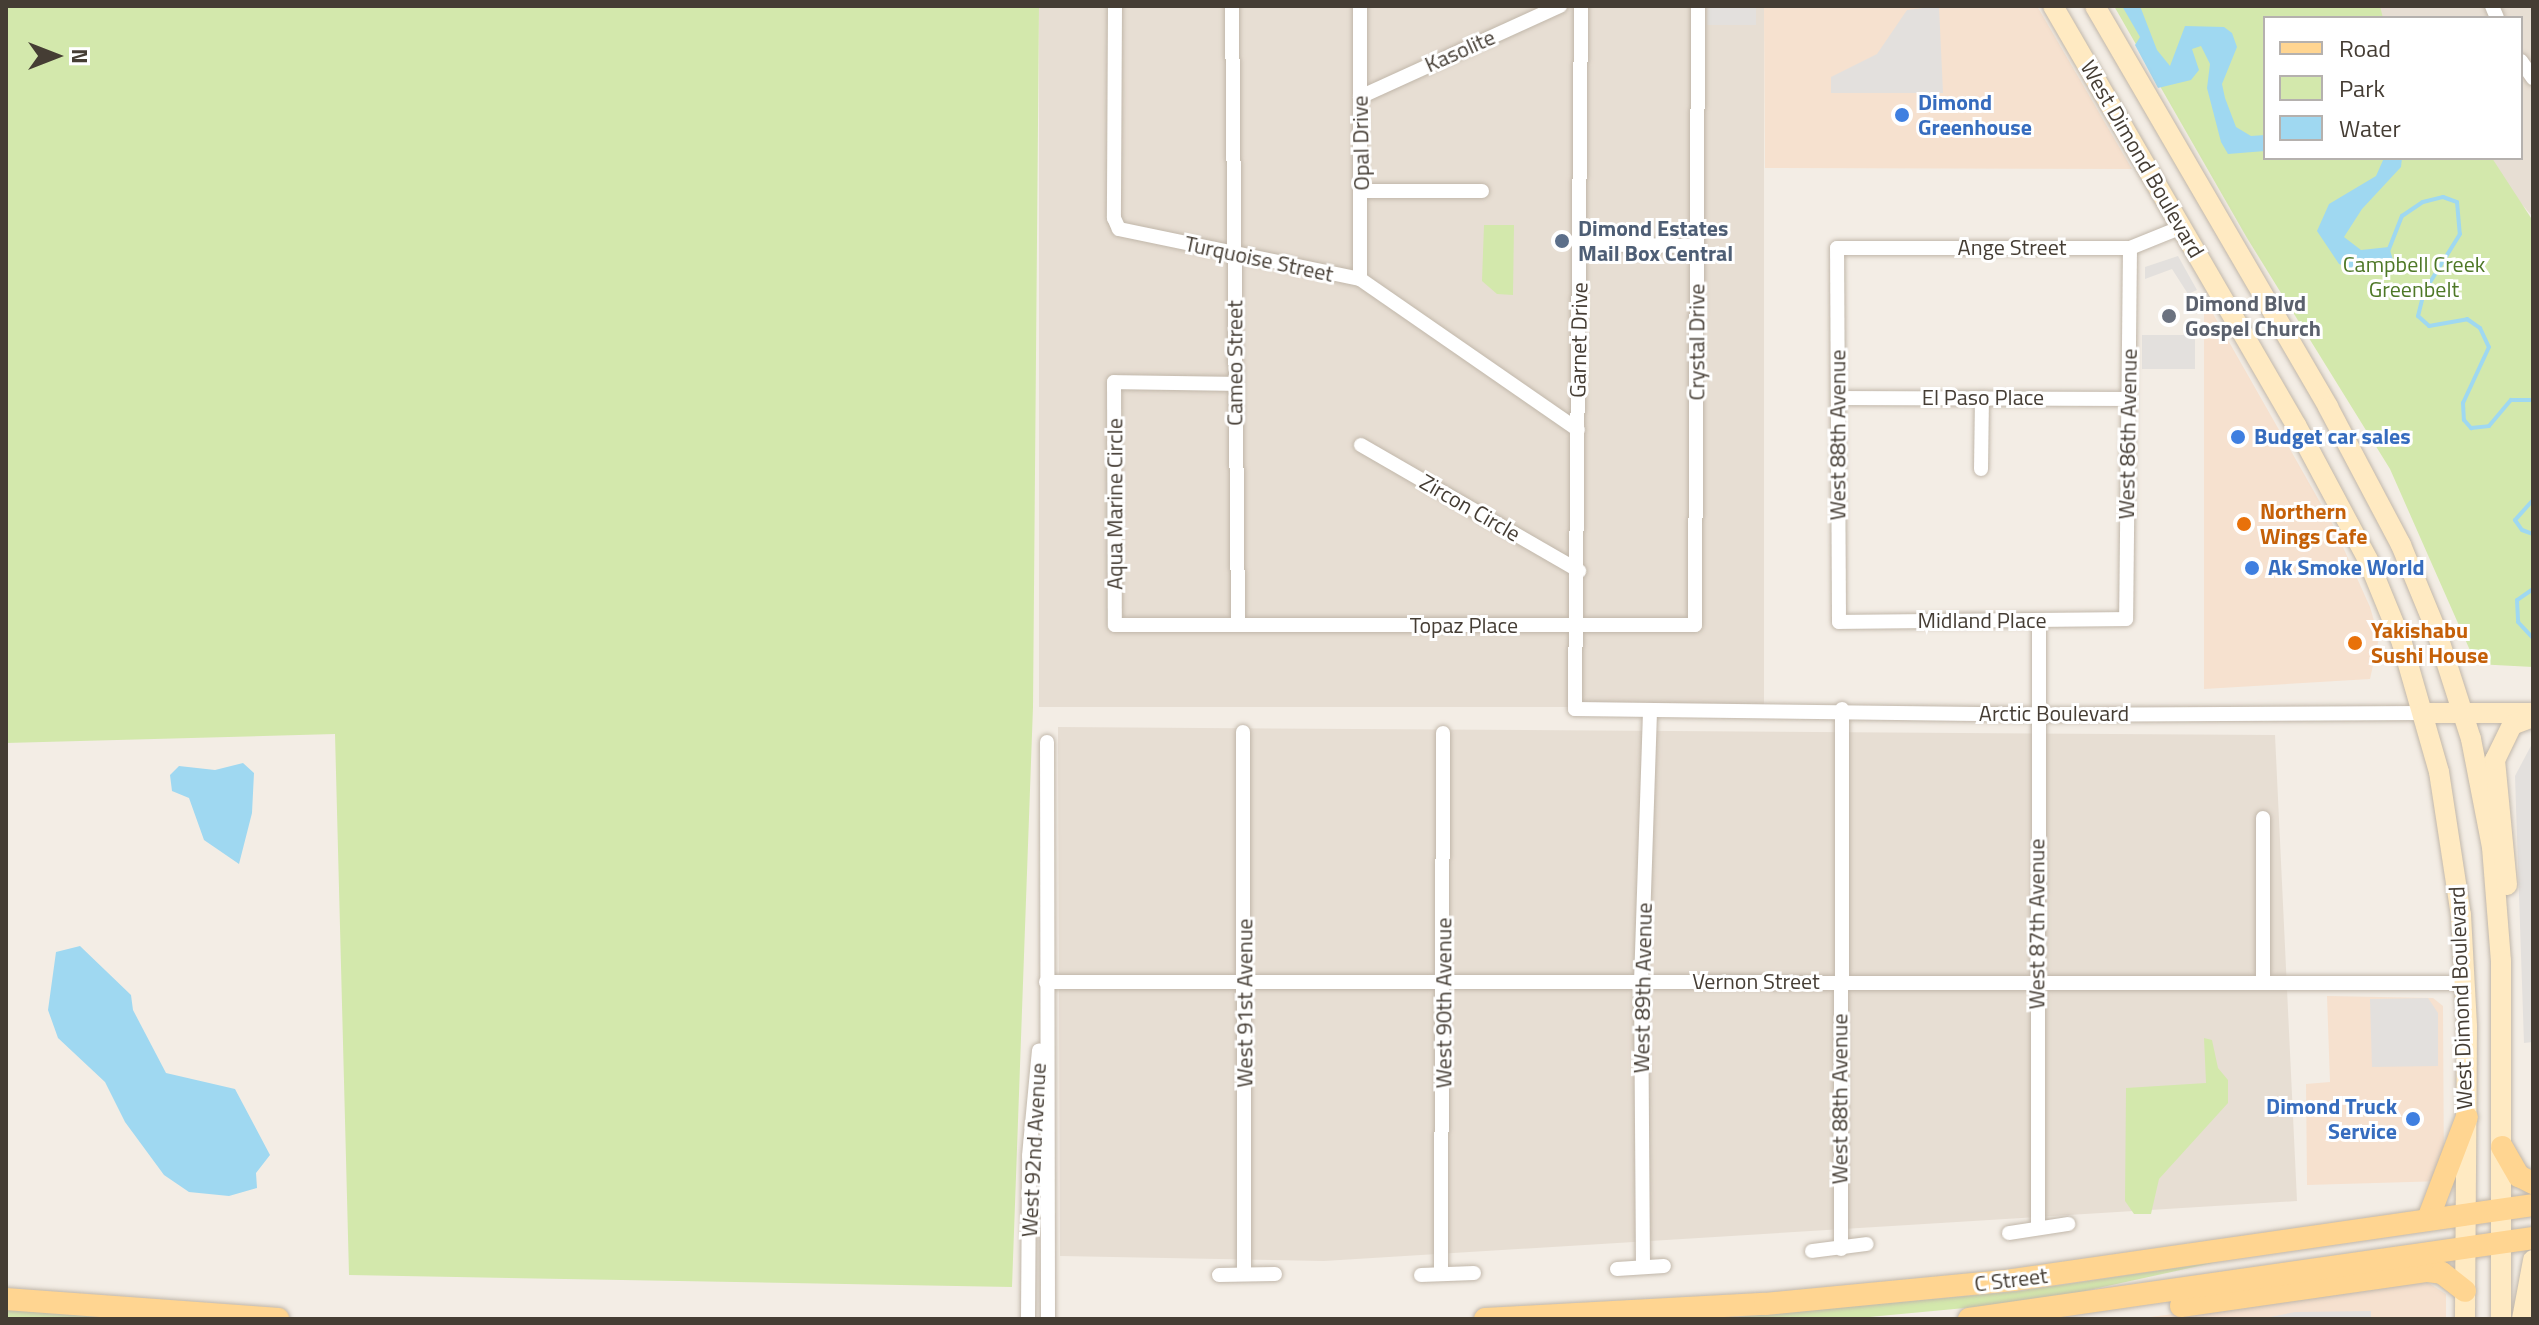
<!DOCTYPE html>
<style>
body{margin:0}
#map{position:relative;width:2539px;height:1325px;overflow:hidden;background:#f3ede5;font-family:"Titillium Web",sans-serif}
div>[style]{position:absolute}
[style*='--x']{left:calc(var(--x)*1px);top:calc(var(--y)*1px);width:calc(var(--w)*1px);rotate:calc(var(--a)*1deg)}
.residential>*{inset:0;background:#e7ded3;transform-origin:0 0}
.commercial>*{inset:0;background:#f6e1cf}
.green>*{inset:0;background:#d3e8ac}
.parking>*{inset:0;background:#e3e0dd;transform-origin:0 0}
.water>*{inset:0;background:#9fd8f1}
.stream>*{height:4px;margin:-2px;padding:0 2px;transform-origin:2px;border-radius:2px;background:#9fd8f1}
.roads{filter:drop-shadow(0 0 2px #c1b7aa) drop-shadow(0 0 2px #c1b7aa)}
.minor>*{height:14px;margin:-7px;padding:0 7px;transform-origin:7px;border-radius:7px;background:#fff}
.secondary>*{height:20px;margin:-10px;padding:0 10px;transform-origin:10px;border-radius:10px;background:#ffeac2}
.primary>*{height:22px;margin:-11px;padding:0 11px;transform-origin:11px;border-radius:11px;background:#ffd591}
.dots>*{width:22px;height:22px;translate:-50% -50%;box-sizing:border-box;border:4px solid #fff;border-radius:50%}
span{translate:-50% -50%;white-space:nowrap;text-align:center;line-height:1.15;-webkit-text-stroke:6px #fff;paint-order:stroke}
.street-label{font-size:22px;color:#453d34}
.shop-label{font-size:22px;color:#366cbe;font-weight:700}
.left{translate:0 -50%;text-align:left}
.right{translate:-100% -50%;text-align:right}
.service-label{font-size:22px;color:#4e5e75;font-weight:700}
.park-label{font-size:22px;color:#4e7827}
.worship-label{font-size:22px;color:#5b616d;font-weight:700}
.food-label{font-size:22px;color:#c56008;font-weight:700}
.frame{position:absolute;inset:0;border:8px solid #453d34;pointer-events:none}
.legend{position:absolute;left:2263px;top:16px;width:260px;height:144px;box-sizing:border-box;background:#fff;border:2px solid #b5b1ae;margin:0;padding:10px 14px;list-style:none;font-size:24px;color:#453d34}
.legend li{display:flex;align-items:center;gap:16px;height:40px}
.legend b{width:40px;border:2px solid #b5b1ae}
.north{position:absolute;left:16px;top:16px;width:80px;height:80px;-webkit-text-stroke:6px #fff;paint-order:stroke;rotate:90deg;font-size:22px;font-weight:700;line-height:32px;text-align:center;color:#453d34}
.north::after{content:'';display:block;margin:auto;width:28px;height:36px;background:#453d34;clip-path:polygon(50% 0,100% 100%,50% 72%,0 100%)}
</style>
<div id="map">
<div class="residential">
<div style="left:1039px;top:6px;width:725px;height:701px"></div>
<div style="clip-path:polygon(2342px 6px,2533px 6px,2533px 217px,2481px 158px,2521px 158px,2521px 18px,2357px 18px)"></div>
<div style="clip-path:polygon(1058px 727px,2275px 735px,2297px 1201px,1324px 1261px,1060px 1256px)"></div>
</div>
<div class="commercial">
<div style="clip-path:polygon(1764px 6px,2037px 6px,2132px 169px,1765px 168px)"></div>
<div style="clip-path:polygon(2204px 298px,2333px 525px,2370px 607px,2379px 638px,2370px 679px,2204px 689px)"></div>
<div style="clip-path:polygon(2327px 996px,2433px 998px,2443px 1006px,2444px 1181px,2307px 1185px,2306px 1084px,2330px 1082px)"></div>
<div style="clip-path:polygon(2427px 1282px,2446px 1294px,2446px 1319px,2134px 1319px)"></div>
</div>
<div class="green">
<div style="clip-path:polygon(6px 6px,1039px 6px,1033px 707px,1012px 1287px,349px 1275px,335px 734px,6px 743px)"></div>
<div style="clip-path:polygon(2114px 6px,2380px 6px,2383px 18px,2265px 18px,2265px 158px,2492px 158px,2533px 221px,2533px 667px,2476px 664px,2390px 469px,2247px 238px)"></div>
<div style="clip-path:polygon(1484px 225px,1514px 225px,1513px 295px,1497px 294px,1482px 281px)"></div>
<div style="clip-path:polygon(2204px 1038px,2212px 1040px,2218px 1068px,2228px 1080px,2228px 1103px,2159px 1179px,2151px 1214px,2134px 1214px,2125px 1201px,2126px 1088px,2206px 1083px)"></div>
<div style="clip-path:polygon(2217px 1262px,2039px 1301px,1848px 1319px,1716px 1319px,2021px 1291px)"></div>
<div style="clip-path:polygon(6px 1309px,37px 1312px,127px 1319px,6px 1319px)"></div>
</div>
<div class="parking">
<div style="left:1707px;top:6px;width:49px;height:19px"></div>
<div style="clip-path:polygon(1939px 6px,1943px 93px,1831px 93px,1831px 77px,1877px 54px,1907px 10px)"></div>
<div style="clip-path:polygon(2178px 256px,2197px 290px,2188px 294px,2172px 269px,2145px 279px,2145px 267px)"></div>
<div style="left:2142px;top:335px;width:53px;height:34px"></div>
<div style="clip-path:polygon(2533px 742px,2533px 1042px,2524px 1043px,2515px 776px)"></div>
<div style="clip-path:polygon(2428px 998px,2438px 1013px,2438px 1066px,2372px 1067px,2370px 999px)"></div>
<div style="clip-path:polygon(2371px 1311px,2371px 1319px,2260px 1319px,2295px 1312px)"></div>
</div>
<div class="water">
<div style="clip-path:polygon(2122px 6px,2140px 6px,2157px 50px,2170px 66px,2185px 26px,2224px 27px,2232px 33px,2237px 47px,2222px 84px,2225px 98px,2236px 127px,2251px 136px,2265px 135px,2265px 151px,2228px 154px,2221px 142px,2207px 88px,2210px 64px,2201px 46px,2192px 49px,2199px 70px,2191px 80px,2158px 88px,2135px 45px,2140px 37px)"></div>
<div style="clip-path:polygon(2384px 158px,2402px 158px,2401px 167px,2362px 209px,2344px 237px,2361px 250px,2389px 247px,2394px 263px,2382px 270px,2355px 270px,2339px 264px,2317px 231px,2329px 204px,2376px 176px)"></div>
<div style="clip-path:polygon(243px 763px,254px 773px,252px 813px,239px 864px,204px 840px,189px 798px,172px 791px,170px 775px,179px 766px,215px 770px)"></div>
<div style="clip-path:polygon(80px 946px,131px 995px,133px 1010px,166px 1073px,235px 1089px,270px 1155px,256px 1173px,257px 1188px,229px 1196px,189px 1192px,164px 1175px,125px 1122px,105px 1082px,58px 1038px,48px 1010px,56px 952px)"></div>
</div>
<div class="stream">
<div style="--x:2387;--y:254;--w:41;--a:-68.5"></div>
<div style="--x:2402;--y:216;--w:25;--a:-34"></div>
<div style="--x:2423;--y:202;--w:21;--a:-14"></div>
<div style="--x:2443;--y:197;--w:15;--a:20"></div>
<div style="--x:2457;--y:202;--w:32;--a:85"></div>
<div style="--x:2460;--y:234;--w:68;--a:121.8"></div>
<div style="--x:2424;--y:292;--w:25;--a:104"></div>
<div style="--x:2418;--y:316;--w:15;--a:42"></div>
<div style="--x:2429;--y:326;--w:39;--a:-10"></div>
<div style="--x:2467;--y:319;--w:16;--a:35"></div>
<div style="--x:2480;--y:328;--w:21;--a:65"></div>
<div style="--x:2489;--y:347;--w:62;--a:114.9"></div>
<div style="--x:2463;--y:403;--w:17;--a:87"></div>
<div style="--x:2464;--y:420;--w:11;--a:49"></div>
<div style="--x:2471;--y:428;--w:18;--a:-6"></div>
<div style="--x:2489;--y:426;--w:34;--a:-50"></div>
<div style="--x:2511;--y:400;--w:22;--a:0"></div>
<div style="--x:2533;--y:500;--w:27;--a:132"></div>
<div style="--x:2515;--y:520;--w:12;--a:55"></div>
<div style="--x:2522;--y:530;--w:12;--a:20"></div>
<div style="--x:2533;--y:589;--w:19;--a:145"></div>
<div style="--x:2517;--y:600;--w:22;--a:87"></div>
<div style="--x:2518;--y:622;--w:22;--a:47"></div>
</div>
<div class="roads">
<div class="minor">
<div style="--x:1115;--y:6;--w:212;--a:90.3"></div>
<div style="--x:1114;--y:218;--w:12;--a:66"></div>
<div style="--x:1119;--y:229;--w:246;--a:11.7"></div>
<div style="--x:1360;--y:279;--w:265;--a:34.7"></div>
<div style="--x:1232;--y:6;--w:619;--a:89.44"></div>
<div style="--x:1581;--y:6;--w:703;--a:90.49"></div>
<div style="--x:1575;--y:709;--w:463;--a:0.7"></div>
<div style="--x:2038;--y:715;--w:386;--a:-0.3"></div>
<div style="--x:2492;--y:6;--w:13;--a:67"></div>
<div style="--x:2521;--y:61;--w:21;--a:55"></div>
<div style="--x:1360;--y:97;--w:220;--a:-24.5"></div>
<div style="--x:1361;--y:191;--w:121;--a:0"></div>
<div style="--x:1581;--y:244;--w:116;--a:1"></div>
<div style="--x:2130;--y:248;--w:371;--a:90.6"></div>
<div style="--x:2126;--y:619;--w:287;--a:179.4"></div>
<div style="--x:1839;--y:622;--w:374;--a:-90.3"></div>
<div style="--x:1837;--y:248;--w:293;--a:0"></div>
<div style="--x:2130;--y:248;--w:56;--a:-22"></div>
<div style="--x:1360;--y:279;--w:273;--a:-90"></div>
<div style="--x:1235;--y:384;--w:121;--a:-179.1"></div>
<div style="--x:1114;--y:382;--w:243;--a:89.8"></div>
<div style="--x:1115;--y:625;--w:580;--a:0"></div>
<div style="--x:1695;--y:625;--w:619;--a:-89.72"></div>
<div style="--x:1838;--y:398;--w:290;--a:0.2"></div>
<div style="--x:1361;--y:445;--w:252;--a:30"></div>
<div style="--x:1981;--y:469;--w:71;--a:-89.2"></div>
<div style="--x:1243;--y:732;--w:542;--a:89.89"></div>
<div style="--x:1047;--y:742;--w:577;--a:89.9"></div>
<div style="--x:2263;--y:818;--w:162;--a:90"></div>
<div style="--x:1046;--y:982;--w:1420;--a:0.04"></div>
<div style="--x:2038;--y:1228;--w:608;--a:-89.91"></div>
<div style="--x:2009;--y:1233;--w:60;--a:-8.7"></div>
<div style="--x:1841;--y:1249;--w:540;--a:-89.89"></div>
<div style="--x:1812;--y:1251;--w:55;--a:-7.3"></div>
<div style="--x:1643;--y:1267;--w:284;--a:-90.4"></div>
<div style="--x:1641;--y:983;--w:273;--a:-88.1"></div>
<div style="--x:1617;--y:1269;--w:47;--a:-3.7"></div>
<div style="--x:1441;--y:1273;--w:540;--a:-89.79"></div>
<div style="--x:1219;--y:1275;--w:56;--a:-1"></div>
<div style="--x:1421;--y:1275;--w:53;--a:-2.2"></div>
<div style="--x:1028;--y:1319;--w:163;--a:-89.6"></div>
<div style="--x:1029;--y:1156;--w:106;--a:-84.6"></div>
</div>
<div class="secondary">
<div style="--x:2053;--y:6;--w:484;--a:59.9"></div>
<div style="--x:2296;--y:425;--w:153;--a:61.9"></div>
<div style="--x:2368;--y:560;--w:90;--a:67.7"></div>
<div style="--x:2402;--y:643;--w:134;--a:74"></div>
<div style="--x:2439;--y:772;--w:145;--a:81.3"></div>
<div style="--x:2461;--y:915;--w:112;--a:86.9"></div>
<div style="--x:2467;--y:1027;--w:292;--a:90.4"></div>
<div style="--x:2095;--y:6;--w:464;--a:59.8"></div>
<div style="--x:2328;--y:407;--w:156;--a:62.1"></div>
<div style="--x:2401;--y:545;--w:92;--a:67.6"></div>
<div style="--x:2436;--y:630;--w:114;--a:72.2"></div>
<div style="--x:2471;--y:739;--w:110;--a:79"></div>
<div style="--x:2492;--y:847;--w:114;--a:85.5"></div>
<div style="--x:2501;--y:961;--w:358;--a:90"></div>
<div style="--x:2424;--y:713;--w:108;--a:0"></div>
<div style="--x:2507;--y:885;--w:126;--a:-95.5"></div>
<div style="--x:2495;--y:760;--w:39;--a:-64"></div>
<div style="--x:2512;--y:725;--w:22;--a:-21"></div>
<div style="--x:2522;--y:1319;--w:60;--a:-79.4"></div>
</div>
<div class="primary">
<div style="--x:2502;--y:1147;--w:34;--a:60"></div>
<div style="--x:2519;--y:1176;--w:16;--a:27"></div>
<div style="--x:2428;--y:1219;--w:109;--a:-69.1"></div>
<div style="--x:6;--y:1299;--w:273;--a:4.2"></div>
<div style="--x:2181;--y:1306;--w:249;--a:-8.1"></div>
<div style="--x:2428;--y:1271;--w:14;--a:8"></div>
<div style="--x:2442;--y:1273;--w:29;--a:38"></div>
<div style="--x:1485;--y:1319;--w:280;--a:-3.1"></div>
<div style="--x:1765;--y:1304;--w:249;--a:-5.5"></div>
<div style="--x:2013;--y:1280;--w:525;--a:-8.21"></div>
<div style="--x:1969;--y:1319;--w:570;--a:-8.17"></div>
</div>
</div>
<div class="dots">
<div style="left:1902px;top:115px;background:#3f7fe0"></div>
<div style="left:1562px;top:241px;background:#5c6f8a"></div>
<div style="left:2169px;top:316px;background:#6b7280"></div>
<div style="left:2238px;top:437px;background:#3f7fe0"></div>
<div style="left:2244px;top:524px;background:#e8710a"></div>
<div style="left:2252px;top:568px;background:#3f7fe0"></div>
<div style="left:2355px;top:643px;background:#e8710a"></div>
<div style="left:2413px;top:1119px;background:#3f7fe0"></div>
</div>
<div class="street-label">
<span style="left:1460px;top:51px;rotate:-24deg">Kasolite</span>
<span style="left:1361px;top:143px;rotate:-91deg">Opal Drive</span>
<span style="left:2142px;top:159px;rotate:60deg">West Dimond Boulevard</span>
<span style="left:2012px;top:248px">Ange Street</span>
<span style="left:1259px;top:259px;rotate:12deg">Turquoise Street</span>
<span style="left:1579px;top:340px;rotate:-89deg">Garnet Drive</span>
<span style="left:1697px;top:342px;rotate:-90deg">Crystal Drive</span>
<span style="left:1235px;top:363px;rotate:-90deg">Cameo Street</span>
<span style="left:1983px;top:398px">El Paso Place</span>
<span style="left:2128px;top:434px;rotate:-89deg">West 86th Avenue</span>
<span style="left:1838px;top:435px;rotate:-90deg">West 88th Avenue</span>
<span style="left:1115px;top:504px;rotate:-90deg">Aqua Marine Circle</span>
<span style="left:1470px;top:508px;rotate:30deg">Zircon Circle</span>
<span style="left:1982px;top:621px">Midland Place</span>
<span style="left:1464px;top:626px">Topaz Place</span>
<span style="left:2054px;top:714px">Arctic Boulevard</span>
<span style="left:2037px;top:924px;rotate:-90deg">West 87th Avenue</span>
<span style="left:1756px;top:982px">Vernon Street</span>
<span style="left:1643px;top:988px;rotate:-89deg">West 89th Avenue</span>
<span style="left:2461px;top:998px;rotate:-92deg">West Dimond Boulevard</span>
<span style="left:1245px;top:1003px;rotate:-90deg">West 91st Avenue</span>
<span style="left:1444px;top:1003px;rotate:-90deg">West 90th Avenue</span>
<span style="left:1840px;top:1099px;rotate:-90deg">West 88th Avenue</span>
<span style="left:1034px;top:1150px;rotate:-87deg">West 92nd Avenue</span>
<span style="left:2011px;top:1280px;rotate:-7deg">C Street</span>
</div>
<div class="shop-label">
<span class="left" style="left:1918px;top:115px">Dimond<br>Greenhouse</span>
<span class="left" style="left:2254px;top:437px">Budget car sales</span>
<span class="left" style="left:2268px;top:568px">Ak Smoke World</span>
<span class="right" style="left:2397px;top:1119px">Dimond Truck<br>Service</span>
</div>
<div class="service-label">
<span class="left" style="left:1578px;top:241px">Dimond Estates<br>Mail Box Central</span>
</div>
<div class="park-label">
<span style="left:2414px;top:277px">Campbell Creek<br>Greenbelt</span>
</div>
<div class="worship-label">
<span class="left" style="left:2185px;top:316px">Dimond Blvd<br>Gospel Church</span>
</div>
<div class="food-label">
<span class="left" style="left:2260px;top:524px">Northern<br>Wings Cafe</span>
<span class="left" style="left:2371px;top:643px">Yakishabu<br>Sushi House</span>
</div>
<div class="frame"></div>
<ul class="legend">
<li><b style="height:10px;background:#ffd591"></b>Road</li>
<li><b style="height:22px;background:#d3e8ac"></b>Park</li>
<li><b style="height:22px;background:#9fd8f1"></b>Water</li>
</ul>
<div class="north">N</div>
</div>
